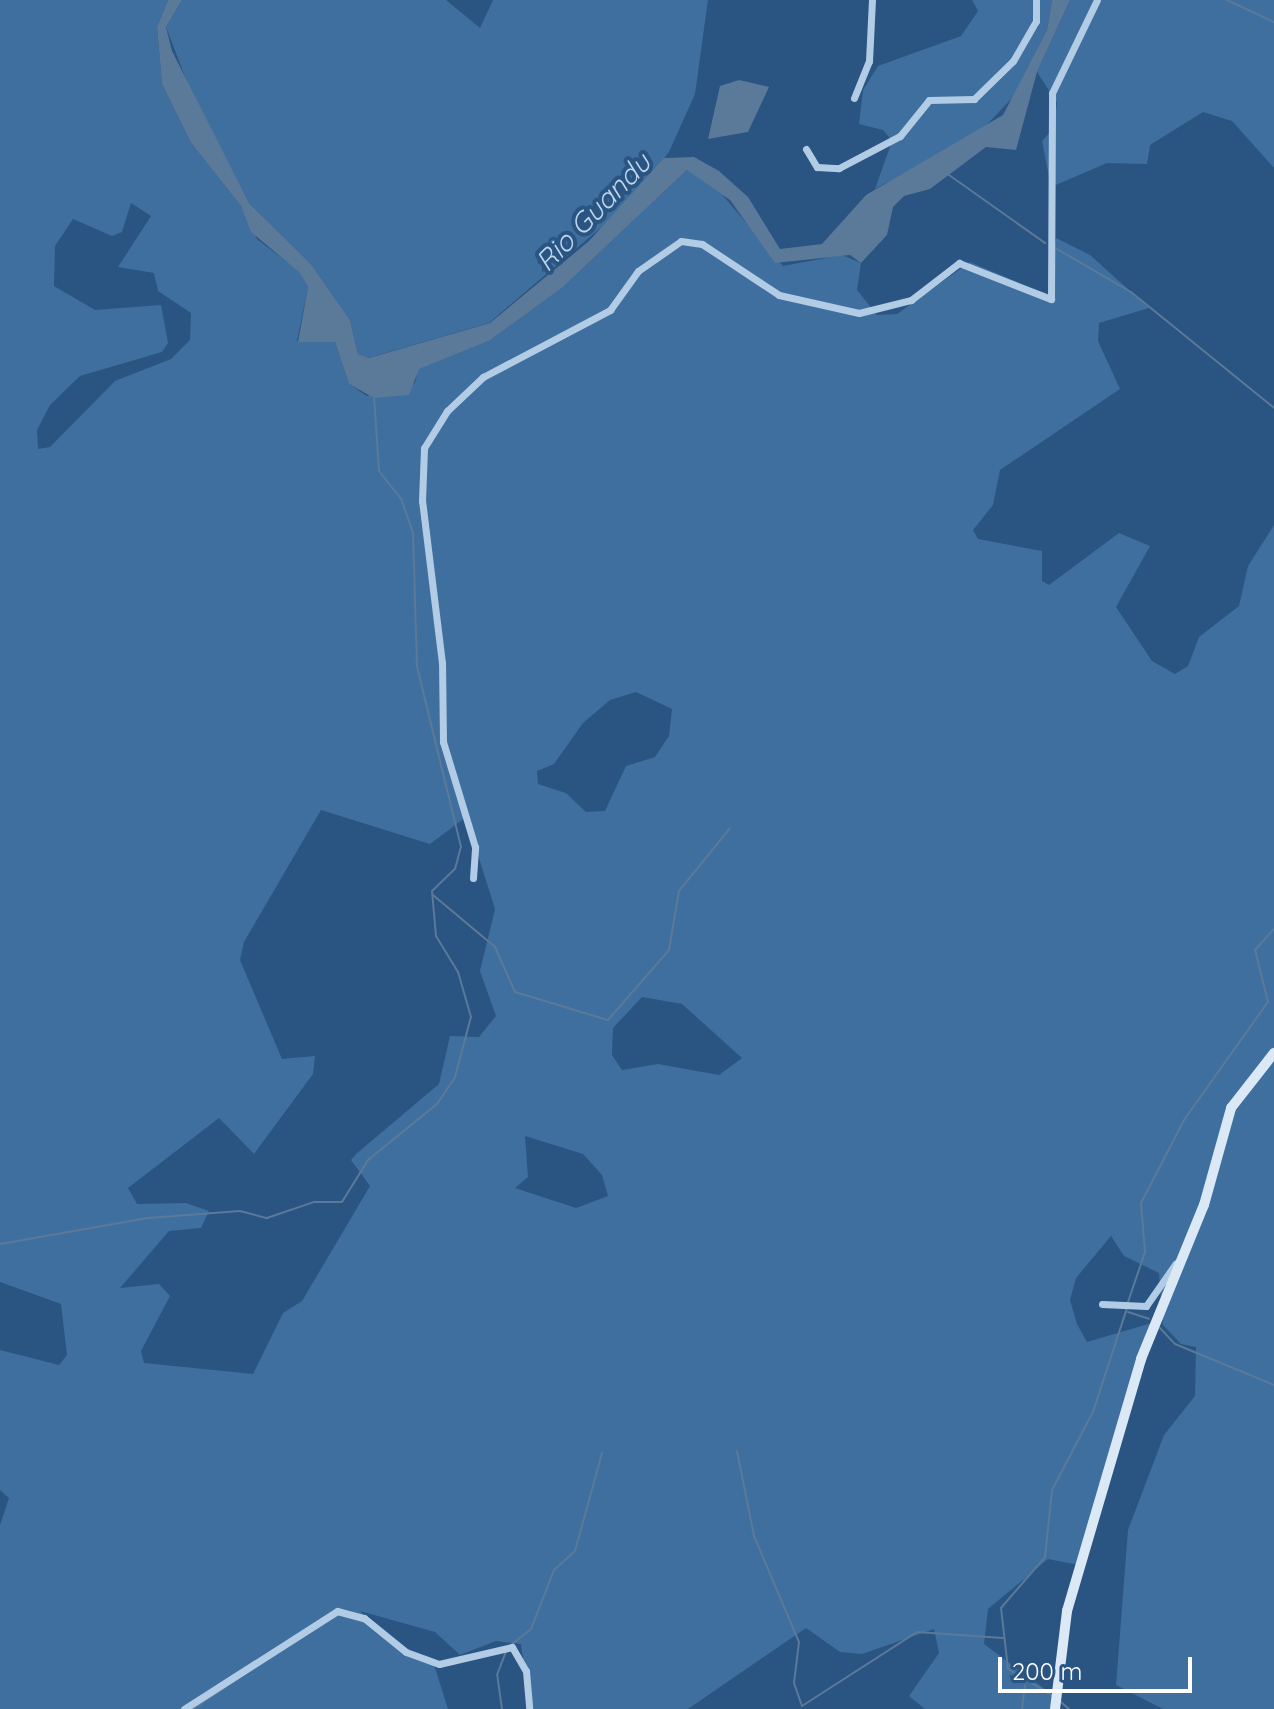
<!DOCTYPE html>
<style>
body{margin:0}
#map{position:relative;width:1274px;height:1709px;overflow:hidden;background:#2a5481;font-family:Quicksand,sans-serif}
div>[style]{position:absolute}
[style*='--x']{left:calc(var(--x)*1px);top:calc(var(--y)*1px);width:calc(var(--w)*1px);rotate:calc(var(--a)*1deg)}
.green>*{inset:0;background:#3f6f9e}
.water>*{inset:0;background:#5b7998}
.stream>*{height:2px;margin:-1px;padding:0 1px;transform-origin:1px;border-radius:1px;background:#5b7998}
.street>*{height:7px;margin:-3.5px;padding:0 3.5px;transform-origin:3.5px;border-radius:3.5px;background:#b2cce5}
.secondary>*{height:10px;margin:-5px;padding:0 5px;transform-origin:5px;border-radius:5px;background:#dbe8f6}
span{translate:-50% -50%;white-space:nowrap;text-align:center;line-height:1.15;-webkit-text-stroke:8px #2a5481;paint-order:stroke}
.water-label{font-size:28px;color:#bdd6ed;font-style:italic}
.scale{position:absolute;left:998px;top:1657px;width:194px;height:36px;box-sizing:border-box;border:4px solid #fff;border-top:0;padding-left:10px;font-size:24px;line-height:28px;white-space:nowrap;color:#fff;-webkit-text-stroke:6px #2a5481;paint-order:stroke}
</style>
<div id="map">
<div class="green">
<div style="clip-path:polygon(evenodd,0 0,168px 0,157px 27px,162px 84px,191px 143px,241px 206px,257px 239px,300px 272px,308px 287px,297px 341px,335px 342px,349px 384px,367px 396px,415px 383px,418px 369px,489px 341px,562px 288px,687px 170px,709px 179px,783px 266px,842px 255px,861px 263px,857px 290px,877px 315px,897px 314px,970px 262px,1048px 295px,1056px 238px,1090px 255px,1149px 308px,1099px 323px,1098px 341px,1120px 389px,1000px 470px,993px 505px,973px 530px,978px 539px,1042px 551px,1042px 581px,1049px 585px,1119px 533px,1150px 546px,1116px 607px,1152px 661px,1175px 674px,1188px 666px,1199px 637px,1239px 606px,1248px 566px,1274px 525px,1274px 1709px,1163px 1709px,1116px 1685px,1128px 1530px,1164px 1435px,1195px 1396px,1196px 1347px,1181px 1344px,1163px 1325px,1159px 1273px,1124px 1256px,1111px 1236px,1076px 1278px,1070px 1300px,1077px 1324px,1087px 1342px,1155px 1322px,1079px 1565px,1048px 1559px,988px 1609px,984px 1644px,1057px 1698px,1056px 1709px,925px 1709px,909px 1696px,939px 1653px,934px 1629px,862px 1654px,840px 1652px,806px 1628px,688px 1709px,530px 1709px,521px 1644px,496px 1641px,460px 1655px,435px 1632px,360px 1611px,403px 1649px,432px 1658px,448px 1709px,0 1709px,0 1525px,9px 1498px,0 1490px,0 1350px,59px 1365px,67px 1355px,61px 1304px,0 1282px,0 0,131px 203px,151px 216px,118px 267px,154px 273px,158px 291px,191px 313px,190px 340px,171px 359px,115px 381px,50px 447px,38px 449px,37px 430px,50px 405px,80px 376px,162px 352px,168px 343px,161px 305px,95px 310px,54px 286px,55px 246px,73px 219px,112px 236px,122px 232px,131px 203px,0 0,636px 692px,672px 709px,669px 736px,655px 757px,626px 766px,605px 811px,586px 812px,566px 793px,538px 784px,537px 771px,554px 764px,583px 723px,610px 700px,636px 692px,0 0,321px 810px,430px 844px,466px 817px,495px 909px,480px 971px,496px 1016px,479px 1037px,450px 1036px,439px 1084px,356px 1154px,351px 1160px,370px 1186px,302px 1301px,283px 1313px,253px 1374px,144px 1363px,141px 1351px,170px 1296px,159px 1284px,120px 1288px,169px 1231px,201px 1228px,209px 1211px,186px 1203px,137px 1204px,128px 1188px,219px 1118px,254px 1154px,313px 1074px,315px 1056px,282px 1059px,240px 960px,244px 942px,321px 810px,0 0,642px 997px,682px 1004px,742px 1058px,719px 1075px,658px 1064px,622px 1070px,612px 1055px,613px 1028px,642px 997px,0 0,525px 1136px,583px 1154px,602px 1175px,608px 1196px,576px 1208px,515px 1188px,528px 1177px,525px 1136px)"></div>
<div style="clip-path:polygon(182px 0,446px 0,480px 28px,493px 0,708px 0,695px 94px,669px 152px,625px 207px,489px 323px,368px 358px,358px 354px,350px 320px,311px 264px,249px 203px,189px 87px,166px 27px)"></div>
<div style="clip-path:polygon(972px 0,1052px 0,1047px 30px,1014px 96px,979px 133px,875px 189px,892px 141px,883px 130px,859px 124px,863px 90px,878px 66px,961px 36px,978px 11px)"></div>
<div style="clip-path:polygon(1070px 0,1274px 0,1274px 168px,1232px 121px,1203px 112px,1150px 145px,1147px 164px,1107px 163px,1051px 187px,1042px 141px,1053px 129px,1057px 103px,1037px 72px)"></div>
</div>
<div class="water">
<div style="clip-path:polygon(168px 0,182px 0,166px 27px,172px 51px,249px 203px,311px 264px,350px 320px,358px 354px,369px 358px,490px 323px,589px 241px,664px 158px,694px 157px,719px 171px,748px 197px,780px 249px,822px 244px,866px 195px,1003px 115px,1047px 30px,1052px 0,1070px 0,1037px 72px,1016px 150px,986px 147px,930px 189px,904px 196px,893px 207px,887px 235px,861px 263px,850px 255px,775px 263px,730px 200px,687px 170px,562px 288px,489px 341px,419px 369px,409px 395px,374px 398px,349px 384px,335px 342px,298px 342px,308px 287px,300px 273px,251px 232px,241px 206px,191px 143px,162px 84px,157px 27px)"></div>
<div style="clip-path:polygon(739px 80px,769px 87px,748px 132px,708px 139px,720px 86px)"></div>
</div>
<div class="stream">
<div style="--x:1227;--y:0;--w:52;--a:25.1"></div>
<div style="--x:949;--y:175;--w:118;--a:35.3"></div>
<div style="--x:1057;--y:249;--w:86;--a:30.2"></div>
<div style="--x:1131;--y:292;--w:184;--a:39"></div>
<div style="--x:433;--y:895;--w:81;--a:40"></div>
<div style="--x:495;--y:947;--w:49;--a:66"></div>
<div style="--x:515;--y:992;--w:97;--a:16.8"></div>
<div style="--x:608;--y:1020;--w:93;--a:-48.9"></div>
<div style="--x:669;--y:950;--w:60;--a:-80.4"></div>
<div style="--x:679;--y:891;--w:81;--a:-51"></div>
<div style="--x:0;--y:1244;--w:150;--a:-10"></div>
<div style="--x:148;--y:1218;--w:92;--a:-4.4"></div>
<div style="--x:240;--y:1211;--w:28;--a:15"></div>
<div style="--x:267;--y:1218;--w:50;--a:-18.8"></div>
<div style="--x:314;--y:1202;--w:28;--a:0"></div>
<div style="--x:342;--y:1202;--w:49;--a:-58.2"></div>
<div style="--x:368;--y:1160;--w:89;--a:-39.1"></div>
<div style="--x:437;--y:1104;--w:32;--a:-56"></div>
<div style="--x:455;--y:1077;--w:62;--a:-75.1"></div>
<div style="--x:471;--y:1017;--w:47;--a:-106.1"></div>
<div style="--x:458;--y:972;--w:42;--a:-121.4"></div>
<div style="--x:436;--y:936;--w:45;--a:-95.1"></div>
<div style="--x:432;--y:891;--w:32;--a:-44"></div>
<div style="--x:455;--y:869;--w:23;--a:-75"></div>
<div style="--x:461;--y:847;--w:185;--a:-103.7"></div>
<div style="--x:417;--y:667;--w:134;--a:-91.7"></div>
<div style="--x:413;--y:533;--w:36;--a:-109"></div>
<div style="--x:401;--y:499;--w:36;--a:-128"></div>
<div style="--x:379;--y:471;--w:76;--a:-93.8"></div>
<div style="--x:1128;--y:1302;--w:53;--a:-71.2"></div>
<div style="--x:1145;--y:1252;--w:49;--a:-94.7"></div>
<div style="--x:1141;--y:1203;--w:93;--a:-62.6"></div>
<div style="--x:1184;--y:1120;--w:145;--a:-54.6"></div>
<div style="--x:1268;--y:1002;--w:54;--a:-104"></div>
<div style="--x:1255;--y:950;--w:28;--a:-48"></div>
<div style="--x:1128;--y:1312;--w:22;--a:18"></div>
<div style="--x:1160;--y:1328;--w:22;--a:47"></div>
<div style="--x:1175;--y:1344;--w:107;--a:22.5"></div>
<div style="--x:737;--y:1451;--w:87;--a:78.7"></div>
<div style="--x:754;--y:1536;--w:115;--a:67"></div>
<div style="--x:799;--y:1642;--w:41;--a:97"></div>
<div style="--x:794;--y:1683;--w:24;--a:71"></div>
<div style="--x:802;--y:1706;--w:137;--a:-32.8"></div>
<div style="--x:917;--y:1632;--w:86;--a:4"></div>
<div style="--x:512;--y:1644;--w:24;--a:-38"></div>
<div style="--x:531;--y:1629;--w:63;--a:-68.7"></div>
<div style="--x:554;--y:1570;--w:28;--a:-42"></div>
<div style="--x:575;--y:1551;--w:102;--a:-74.6"></div>
<div style="--x:1053;--y:1696;--w:52;--a:-149"></div>
<div style="--x:1008;--y:1669;--w:61;--a:-96.5"></div>
<div style="--x:1001;--y:1608;--w:67;--a:-49.2"></div>
<div style="--x:1045;--y:1557;--w:67;--a:-84"></div>
<div style="--x:1052;--y:1490;--w:88;--a:-62.3"></div>
<div style="--x:1093;--y:1412;--w:109;--a:-71.9"></div>
<div style="--x:1061;--y:1702;--w:11;--a:41"></div>
<div style="--x:193;--y:1709;--w:57;--a:-34.2"></div>
<div style="--x:502;--y:1709;--w:34;--a:-98"></div>
<div style="--x:497;--y:1675;--w:26;--a:-69"></div>
<div style="--x:1022;--y:1709;--w:24;--a:-83"></div>
</div>
<div class="street">
<div style="--x:854;--y:98;--w:40;--a:-68"></div>
<div style="--x:869;--y:61;--w:61;--a:-87.2"></div>
<div style="--x:806;--y:149;--w:21;--a:59"></div>
<div style="--x:817;--y:167;--w:22;--a:3"></div>
<div style="--x:839;--y:168;--w:69;--a:-27.7"></div>
<div style="--x:900;--y:136;--w:46;--a:-51.1"></div>
<div style="--x:929;--y:100;--w:45;--a:-1.3"></div>
<div style="--x:974;--y:99;--w:54;--a:-44.3"></div>
<div style="--x:1013;--y:61;--w:46;--a:-60.1"></div>
<div style="--x:1036;--y:21;--w:21;--a:-90"></div>
<div style="--x:473;--y:878;--w:31;--a:-86"></div>
<div style="--x:475;--y:847;--w:110;--a:-106.9"></div>
<div style="--x:443;--y:742;--w:79;--a:-90.7"></div>
<div style="--x:442;--y:663;--w:163;--a:-97"></div>
<div style="--x:422;--y:501;--w:53;--a:-87.8"></div>
<div style="--x:424;--y:448;--w:44;--a:-58.1"></div>
<div style="--x:447;--y:411;--w:50;--a:-43.4"></div>
<div style="--x:483;--y:377;--w:144;--a:-27.8"></div>
<div style="--x:610;--y:310;--w:48;--a:-54.3"></div>
<div style="--x:638;--y:271;--w:52;--a:-34.9"></div>
<div style="--x:681;--y:241;--w:21;--a:8"></div>
<div style="--x:702;--y:244;--w:92;--a:33.5"></div>
<div style="--x:779;--y:295;--w:82;--a:12.7"></div>
<div style="--x:859;--y:313;--w:54;--a:-14"></div>
<div style="--x:911;--y:300;--w:61;--a:-37.6"></div>
<div style="--x:959;--y:263;--w:99;--a:21.4"></div>
<div style="--x:1051;--y:299;--w:206;--a:-89.7"></div>
<div style="--x:1052;--y:93;--w:103;--a:-64.2"></div>
<div style="--x:1102;--y:1304;--w:44;--a:2.6"></div>
<div style="--x:1146;--y:1306;--w:52;--a:-55.1"></div>
<div style="--x:184;--y:1709;--w:182;--a:-32.6"></div>
<div style="--x:337;--y:1611;--w:28;--a:15"></div>
<div style="--x:364;--y:1618;--w:54;--a:39"></div>
<div style="--x:406;--y:1652;--w:35;--a:20"></div>
<div style="--x:439;--y:1664;--w:75;--a:-13.1"></div>
<div style="--x:512;--y:1647;--w:28;--a:60"></div>
<div style="--x:526;--y:1671;--w:38;--a:85"></div>
</div>
<div class="secondary">
<div style="--x:1055;--y:1709;--w:99;--a:-83"></div>
<div style="--x:1067;--y:1611;--w:263;--a:-73.6"></div>
<div style="--x:1141;--y:1359;--w:166;--a:-67.8"></div>
<div style="--x:1204;--y:1205;--w:101;--a:-74.4"></div>
<div style="--x:1231;--y:1108;--w:70;--a:-52"></div>
</div>
<div class="water-label">
<span style="left:593px;top:212px;rotate:-46deg">Rio Guandu</span>
</div>
<div class="scale">200 m</div>
</div>
